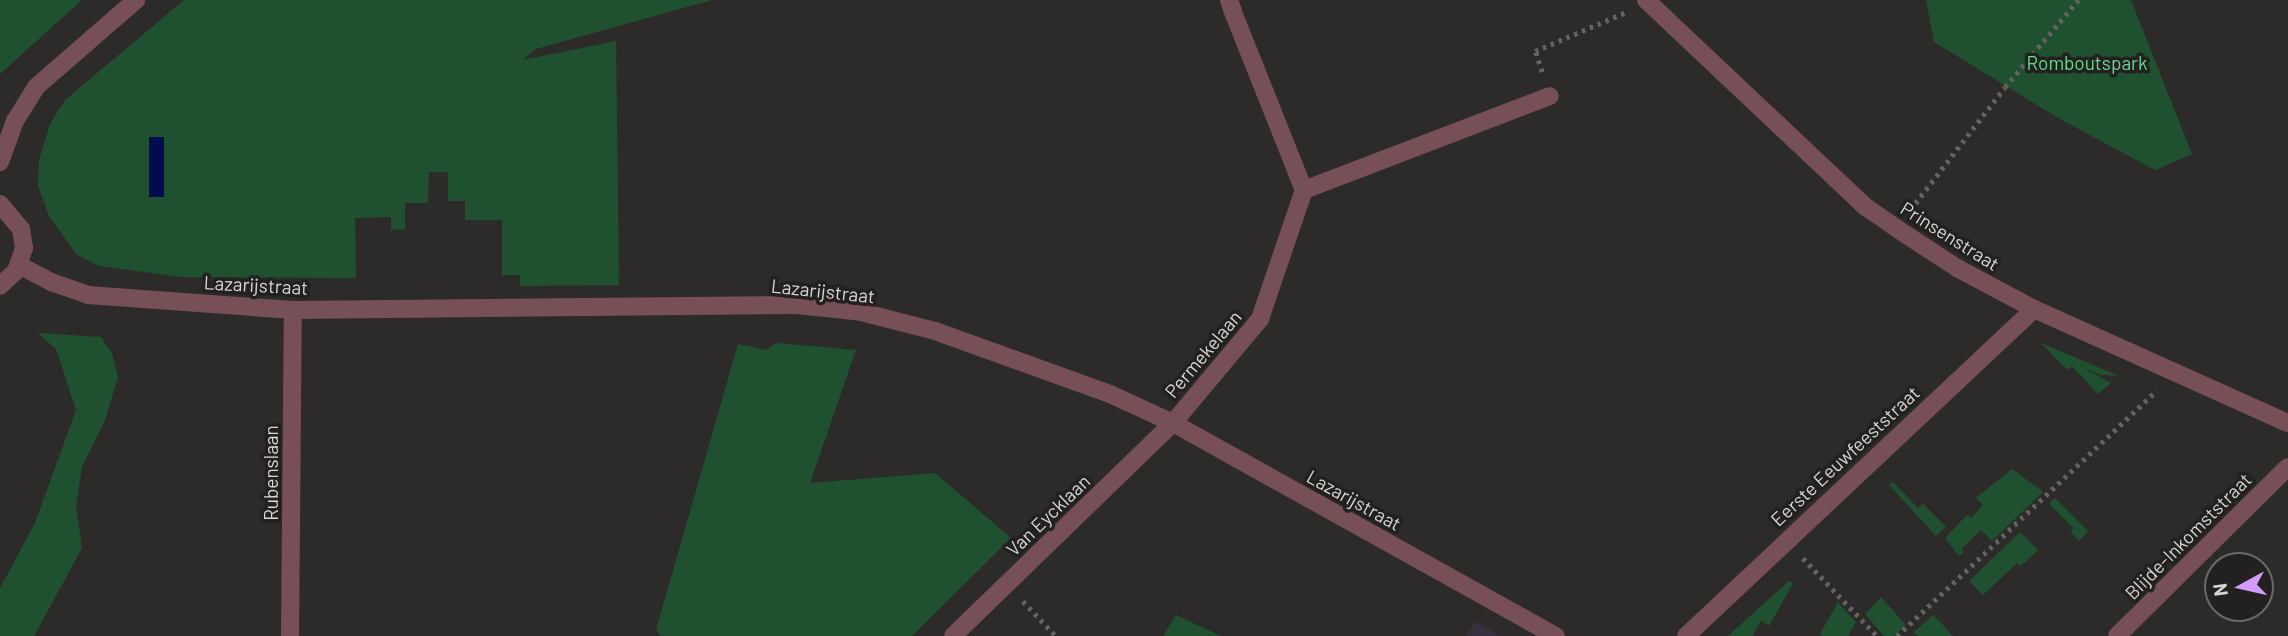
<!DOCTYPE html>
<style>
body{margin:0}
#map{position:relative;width:2288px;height:636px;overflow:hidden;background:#2d2b29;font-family:Barlow,sans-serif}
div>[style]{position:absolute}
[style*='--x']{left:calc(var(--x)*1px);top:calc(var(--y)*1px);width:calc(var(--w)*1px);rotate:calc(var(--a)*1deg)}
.education>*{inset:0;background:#372f3f}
.green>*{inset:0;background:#1f5131}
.water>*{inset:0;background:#000b50;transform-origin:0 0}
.path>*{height:4.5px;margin-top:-2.25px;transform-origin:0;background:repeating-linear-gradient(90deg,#646361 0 3.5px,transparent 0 8.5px)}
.minor>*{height:18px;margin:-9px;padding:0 9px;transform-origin:9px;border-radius:9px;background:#774f56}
span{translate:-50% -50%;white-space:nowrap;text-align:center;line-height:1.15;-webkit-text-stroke:7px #23211f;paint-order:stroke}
.park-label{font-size:19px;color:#63db8f}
.street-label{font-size:19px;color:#d7d6d5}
.north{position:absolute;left:2204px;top:552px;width:70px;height:70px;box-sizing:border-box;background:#23211f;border:2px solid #6b6968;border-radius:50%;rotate:262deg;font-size:19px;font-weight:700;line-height:28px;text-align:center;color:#d7d6d5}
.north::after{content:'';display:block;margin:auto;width:24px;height:32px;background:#d49cfb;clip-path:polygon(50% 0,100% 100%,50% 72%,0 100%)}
</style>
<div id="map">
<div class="education">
<div style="clip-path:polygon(1475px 621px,1500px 636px,1466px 636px)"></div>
</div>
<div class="green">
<div style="clip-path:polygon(0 0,82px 0,0 74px)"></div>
<div style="clip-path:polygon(184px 0,712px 0,536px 49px,523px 60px,616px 41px,619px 285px,520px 286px,520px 275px,502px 275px,502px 220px,465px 220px,465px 201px,448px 201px,448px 172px,429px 172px,428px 203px,405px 203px,405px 229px,391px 230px,391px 217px,355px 218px,356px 278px,182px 277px,99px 266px,76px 254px,49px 216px,38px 186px,39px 160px,50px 124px,65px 100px)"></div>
<div style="clip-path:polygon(1926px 0,2131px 0,2192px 154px,2155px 170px,2060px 119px,1934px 42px)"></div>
<div style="clip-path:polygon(38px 333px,101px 337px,112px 354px,118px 377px,105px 420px,82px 467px,76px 506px,82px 548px,34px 636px,0 636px,0 588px,35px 523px,76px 410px,56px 349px)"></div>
<div style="clip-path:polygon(776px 343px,856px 350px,810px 483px,935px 473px,1011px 538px,912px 636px,661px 636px,656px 630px,738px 344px,767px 350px)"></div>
<div style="clip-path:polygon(2041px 343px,2119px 376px,2101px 375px,2083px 368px,2111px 383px,2098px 394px,2072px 366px,2067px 370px)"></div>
<div style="clip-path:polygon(2012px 469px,2043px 492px,1992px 541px,1981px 530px,1961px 549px,1964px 552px,1959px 556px,1945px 538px,1967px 515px,1971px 518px,1983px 505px,1976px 498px)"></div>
<div style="clip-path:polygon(1893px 482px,1918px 508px,1923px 504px,1946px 527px,1936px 536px,1889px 485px)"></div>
<div style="clip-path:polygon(2055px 498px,2088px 531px,2079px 541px,2071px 532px,2073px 528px,2049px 504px)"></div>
<div style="clip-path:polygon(2020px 532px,2038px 550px,2021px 566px,2017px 563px,1983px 595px,1969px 581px)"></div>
<div style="clip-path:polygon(1789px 581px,1793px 583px,1769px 626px,1761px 621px,1752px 636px,1728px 636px)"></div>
<div style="clip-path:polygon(1881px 597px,1906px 625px,1894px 636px,1884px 636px,1865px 614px)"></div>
<div style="clip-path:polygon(1838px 602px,1856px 622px,1848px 636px,1823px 636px,1820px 634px)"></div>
<div style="clip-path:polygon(1176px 615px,1221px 636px,1163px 636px)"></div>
<div style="clip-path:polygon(1933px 615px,1941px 623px,1953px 636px,1918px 636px,1914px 632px)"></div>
</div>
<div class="water">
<div style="left:149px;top:137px;width:15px;height:60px"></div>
</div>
<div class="path">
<div style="--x:1542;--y:72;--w:22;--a:-108"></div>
<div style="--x:1535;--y:51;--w:97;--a:-23.1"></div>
<div style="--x:1910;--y:210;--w:155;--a:-52.3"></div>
<div style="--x:2005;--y:87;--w:114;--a:-50"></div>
<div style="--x:1803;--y:558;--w:108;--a:46.5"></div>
<div style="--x:1023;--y:601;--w:48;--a:46.7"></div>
<div style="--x:1897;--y:636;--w:357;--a:-43.4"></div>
</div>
<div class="minor">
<div style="--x:1229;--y:0;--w:18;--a:71"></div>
<div style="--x:1646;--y:0;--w:302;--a:43.3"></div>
<div style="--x:1866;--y:207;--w:37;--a:35"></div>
<div style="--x:1896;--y:228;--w:73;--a:33.3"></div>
<div style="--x:1957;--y:268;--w:87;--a:28"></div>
<div style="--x:2034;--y:309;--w:278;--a:24.2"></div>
<div style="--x:1237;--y:22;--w:181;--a:68.3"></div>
<div style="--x:0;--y:162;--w:44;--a:-69.9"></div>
<div style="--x:15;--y:121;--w:40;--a:-58"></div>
<div style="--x:36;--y:87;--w:133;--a:-41"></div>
<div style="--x:0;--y:204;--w:33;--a:50"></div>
<div style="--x:21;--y:229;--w:19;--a:81"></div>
<div style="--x:24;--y:248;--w:24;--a:109"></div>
<div style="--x:16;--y:271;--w:22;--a:137"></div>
<div style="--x:19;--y:265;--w:36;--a:28"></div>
<div style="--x:51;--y:282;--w:39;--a:19"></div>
<div style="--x:88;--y:295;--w:206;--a:4.2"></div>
<div style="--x:293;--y:310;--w:504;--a:-0.57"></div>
<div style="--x:797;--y:305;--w:64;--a:6.2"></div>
<div style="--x:861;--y:312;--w:76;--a:14.4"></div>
<div style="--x:935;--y:331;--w:186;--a:19.8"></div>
<div style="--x:1110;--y:394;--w:69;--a:24.7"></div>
<div style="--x:1173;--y:423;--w:438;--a:29.1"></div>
<div style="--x:290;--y:636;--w:326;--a:-89.5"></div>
<div style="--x:953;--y:636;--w:306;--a:-44.1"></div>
<div style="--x:1173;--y:423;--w:136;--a:-50.1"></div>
<div style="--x:1260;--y:319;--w:136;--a:-71.2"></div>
<div style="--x:1304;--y:190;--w:263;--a:-20.9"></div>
<div style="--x:1686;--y:636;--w:478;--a:-43.2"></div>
<div style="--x:2117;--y:636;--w:240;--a:-44.7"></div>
</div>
<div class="park-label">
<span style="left:2087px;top:63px">Romboutspark</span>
</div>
<div class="street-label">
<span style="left:1950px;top:236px;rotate:32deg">Prinsenstraat</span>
<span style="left:256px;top:285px;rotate:3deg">Lazarijstraat</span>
<span style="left:823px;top:291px;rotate:6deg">Lazarijstraat</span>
<span style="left:1203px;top:354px;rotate:-50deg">Permekelaan</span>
<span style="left:1845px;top:456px;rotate:-43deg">Eerste Eeuwfeeststraat</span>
<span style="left:271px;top:473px;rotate:-90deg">Rubenslaan</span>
<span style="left:1354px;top:500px;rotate:29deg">Lazarijstraat</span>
<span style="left:1048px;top:515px;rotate:-44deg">Van Eycklaan</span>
<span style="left:2188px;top:536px;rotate:-45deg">Blijde-Inkomststraat</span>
</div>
<div class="north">N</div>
</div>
